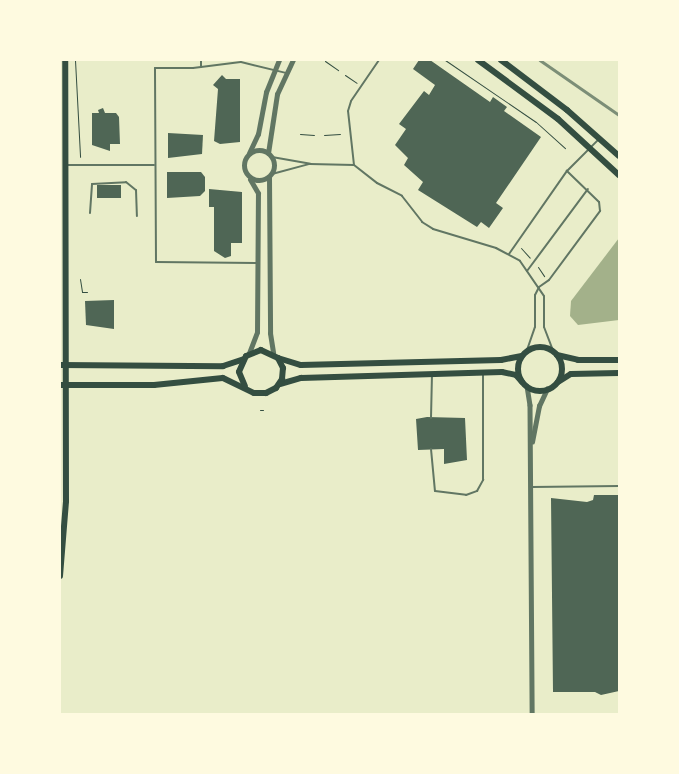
<!DOCTYPE html>
<style>
body{margin:0}
#map{position:relative;width:679px;height:774px;overflow:hidden;background:#e9edc9;font-family:"Titillium Web",sans-serif}
div>[style]{position:absolute}
[style*='--x']{left:calc(var(--x)*1px);top:calc(var(--y)*1px);width:calc(var(--w)*1px);rotate:calc(var(--a)*1deg)}
.water>*{inset:0;background:#a3b18a}
.building>*{inset:0;background:#4f6655;transform-origin:0 0}
.path>*{height:1px;margin:-0.5px;padding:0 0.5px;transform-origin:0.5px;border-radius:0.5px;background:#344e41}
.service>*{height:2px;margin:-1px;padding:0 1px;transform-origin:1px;border-radius:1px;background:#617663}
.minor>*{height:4.5px;margin:-2.25px;padding:0 2.25px;transform-origin:2.25px;border-radius:2.25px;background:#617663}
.tertiary>*{height:5px;margin:-2.5px;padding:0 2.5px;transform-origin:2.5px;border-radius:2.5px;background:#617663}
.tertiary>.ring{margin:-2.5px;padding:0;box-sizing:content-box;background:none;border:5px solid #617663;border-radius:50%}
.secondary>*{height:6px;margin:-3px;padding:0 3px;transform-origin:3px;border-radius:3px;background:#344e41}
.secondary>.ring{margin:-3px;padding:0;box-sizing:content-box;background:none;border:6px solid #344e41;border-radius:50%}
.rail>*{height:2.5px;margin:-1.25px;padding:0 1.25px;transform-origin:1.25px;border-radius:1.25px;background:#7c8e77}
span{translate:-50% -50%;white-space:nowrap;text-align:center;line-height:1.15;-webkit-text-stroke:4.5px #fefae0;paint-order:stroke}
.frame{position:absolute;inset:0;border:61px solid #fefae0;pointer-events:none}
</style>
<div id="map">
<div class="water">
<div style="clip-path:polygon(619px 238px,619px 320px,578px 325px,570px 316px,571px 301px)"></div>
</div>
<div class="building">
<div style="clip-path:polygon(419px 60px,430px 60px,490px 102px,493px 97px,507px 107px,504px 111px,541px 137px,496px 203px,503px 208px,489px 228px,481px 222px,477px 227px,418px 190px,423px 182px,404px 165px,408px 158px,395px 145px,406px 129px,399px 124px,424px 91px,429px 95px,435px 85px,413px 69px)"></div>
<div style="clip-path:polygon(222px 75px,226px 79px,240px 79px,240px 142px,220px 144px,214px 141px,218px 89px,213px 85px)"></div>
<div style="clip-path:polygon(103px 108px,105px 113px,116px 113px,119px 117px,120px 144px,110px 144px,110px 151px,92px 145px,92px 113px,99px 113px,98px 110px)"></div>
<div style="clip-path:polygon(168px 133px,203px 135px,202px 154px,168px 158px)"></div>
<div style="clip-path:polygon(167px 172px,201px 172px,205px 177px,205px 191px,200px 196px,167px 198px)"></div>
<div style="left:97px;top:185px;width:24px;height:13px"></div>
<div style="clip-path:polygon(209px 189px,242px 192px,242px 243px,231px 243px,231px 256px,225px 258px,214px 251px,214px 207px,209px 207px)"></div>
<div style="clip-path:polygon(114px 300px,114px 329px,86px 325px,85px 301px)"></div>
<div style="clip-path:polygon(427px 417px,465px 418px,467px 460px,444px 464px,444px 449px,418px 450px,416px 419px)"></div>
<div style="clip-path:polygon(594px 495px,619px 495px,619px 691px,601px 695px,595px 692px,553px 692px,551px 498px,587px 502px,593px 500px)"></div>
</div>
<div class="path">
<div style="--x:75;--y:60;--w:97;--a:87"></div>
<div style="--x:445;--y:60;--w:110;--a:34.3"></div>
<div style="--x:536;--y:122;--w:39;--a:42"></div>
<div style="--x:325;--y:61;--w:16;--a:35"></div>
<div style="--x:345;--y:75;--w:14;--a:34"></div>
<div style="--x:300;--y:134;--w:14;--a:4"></div>
<div style="--x:324;--y:135;--w:16;--a:-4"></div>
<div style="--x:521;--y:248;--w:13;--a:48"></div>
<div style="--x:538;--y:267;--w:11;--a:56"></div>
<div style="--x:80;--y:279;--w:13;--a:81"></div>
<div style="--x:82;--y:292;--w:5;--a:0"></div>
<div style="--x:260;--y:410;--w:3;--a:0"></div>
</div>
<div class="service">
<div style="--x:201;--y:60;--w:7;--a:90"></div>
<div style="--x:272;--y:157;--w:39;--a:10"></div>
<div style="--x:310;--y:164;--w:44;--a:1.3"></div>
<div style="--x:354;--y:165;--w:29;--a:38"></div>
<div style="--x:377;--y:183;--w:28;--a:27"></div>
<div style="--x:402;--y:196;--w:33;--a:52"></div>
<div style="--x:422;--y:222;--w:13;--a:32"></div>
<div style="--x:433;--y:229;--w:66;--a:16.8"></div>
<div style="--x:496;--y:248;--w:27;--a:28"></div>
<div style="--x:520;--y:261;--w:42;--a:55.6"></div>
<div style="--x:544;--y:296;--w:31;--a:90"></div>
<div style="--x:544;--y:327;--w:26;--a:69"></div>
<div style="--x:66;--y:165;--w:88;--a:0"></div>
<div style="--x:354;--y:165;--w:54;--a:-96.3"></div>
<div style="--x:348;--y:111;--w:10;--a:-73"></div>
<div style="--x:351;--y:101;--w:50;--a:-55.7"></div>
<div style="--x:272;--y:174;--w:39;--a:-15"></div>
<div style="--x:90;--y:213;--w:29;--a:-86"></div>
<div style="--x:92;--y:184;--w:34;--a:-3"></div>
<div style="--x:126;--y:182;--w:13;--a:39"></div>
<div style="--x:136;--y:190;--w:26;--a:88"></div>
<div style="--x:509;--y:254;--w:101;--a:-55.1"></div>
<div style="--x:567;--y:171;--w:44;--a:-45"></div>
<div style="--x:256;--y:263;--w:100;--a:-179.4"></div>
<div style="--x:156;--y:262;--w:194;--a:-90.3"></div>
<div style="--x:155;--y:68;--w:38;--a:0"></div>
<div style="--x:193;--y:68;--w:48;--a:-7.1"></div>
<div style="--x:241;--y:62;--w:46;--a:13.7"></div>
<div style="--x:527;--y:271;--w:102;--a:-53.4"></div>
<div style="--x:527;--y:350;--w:24;--a:-71"></div>
<div style="--x:535;--y:327;--w:32;--a:-90"></div>
<div style="--x:535;--y:295;--w:9;--a:-63"></div>
<div style="--x:539;--y:287;--w:12;--a:-35"></div>
<div style="--x:549;--y:280;--w:86;--a:-53.5"></div>
<div style="--x:600;--y:211;--w:9;--a:-96"></div>
<div style="--x:599;--y:202;--w:45;--a:-135.9"></div>
<div style="--x:431;--y:418;--w:43;--a:-88.7"></div>
<div style="--x:431;--y:449;--w:42;--a:84.6"></div>
<div style="--x:435;--y:491;--w:31;--a:7"></div>
<div style="--x:466;--y:495;--w:12;--a:-20"></div>
<div style="--x:477;--y:491;--w:13;--a:-61"></div>
<div style="--x:483;--y:480;--w:105;--a:-90"></div>
<div style="--x:532;--y:487;--w:87;--a:-0.7"></div>
</div>
<div class="minor">
<div style="--x:527;--y:386;--w:19;--a:81"></div>
<div style="--x:530;--y:405;--w:309;--a:89.6"></div>
<div style="--x:532;--y:442;--w:37;--a:-79"></div>
<div style="--x:539;--y:406;--w:19;--a:-65"></div>
</div>
<div class="tertiary">
<div class="ring" style="left:244px;top:150px;width:25px;height:25px"></div>
<div style="--x:249;--y:153;--w:21;--a:-65"></div>
<div style="--x:258;--y:134;--w:43;--a:-79.2"></div>
<div style="--x:266;--y:92;--w:35;--a:-68"></div>
<div style="--x:268;--y:153;--w:60;--a:-81.3"></div>
<div style="--x:277;--y:94;--w:38;--a:-65"></div>
<div style="--x:269;--y:177;--w:156;--a:89.6"></div>
<div style="--x:270;--y:333;--w:20;--a:81"></div>
<div style="--x:249;--y:353;--w:22;--a:-69"></div>
<div style="--x:257;--y:332;--w:139;--a:-89.6"></div>
<div style="--x:258;--y:193;--w:16;--a:-120"></div>
</div>
<div class="secondary">
<div style="--x:478;--y:60;--w:99;--a:36.4"></div>
<div style="--x:558;--y:119;--w:83;--a:42.6"></div>
<div style="--x:501;--y:60;--w:83;--a:37.1"></div>
<div style="--x:567;--y:110;--w:69;--a:41.5"></div>
<div class="ring" style="left:518px;top:347px;width:38px;height:38px"></div>
<div style="--x:557;--y:355;--w:22;--a:13"></div>
<div style="--x:578;--y:360;--w:41;--a:0"></div>
<div style="--x:278;--y:358;--w:24;--a:17"></div>
<div style="--x:301;--y:365;--w:200;--a:-1.4"></div>
<div style="--x:501;--y:360;--w:21;--a:-11"></div>
<div style="--x:60;--y:365;--w:163;--a:0.4"></div>
<div style="--x:223;--y:366;--w:22;--a:-18"></div>
<div style="--x:558;--y:382;--w:15;--a:-32"></div>
<div style="--x:571;--y:374;--w:48;--a:-1.2"></div>
<div style="--x:280;--y:384;--w:22;--a:-16"></div>
<div style="--x:301;--y:378;--w:201;--a:-1.7"></div>
<div style="--x:502;--y:372;--w:14;--a:12"></div>
<div style="--x:516;--y:375;--w:9;--a:49"></div>
<div style="--x:60;--y:385;--w:94;--a:0"></div>
<div style="--x:154;--y:385;--w:69;--a:-5.8"></div>
<div style="--x:223;--y:378;--w:34;--a:26"></div>
<div style="--x:254;--y:393;--w:12;--a:0"></div>
<div style="--x:266;--y:393;--w:11;--a:-27"></div>
<div style="--x:276;--y:388;--w:11;--a:-56"></div>
<div style="--x:282;--y:379;--w:11;--a:-85"></div>
<div style="--x:283;--y:368;--w:11;--a:-117"></div>
<div style="--x:278;--y:358;--w:19;--a:-155"></div>
<div style="--x:261;--y:350;--w:16;--a:158"></div>
<div style="--x:246;--y:356;--w:17;--a:114"></div>
<div style="--x:239;--y:372;--w:15;--a:67"></div>
<div style="--x:60;--y:576;--w:75;--a:-85.4"></div>
<div style="--x:66;--y:501;--w:441;--a:-90.1"></div>
</div>
<div class="rail">
<div style="--x:540;--y:60;--w:96;--a:34.8"></div>
</div>
<div class="frame"></div>
</div>
